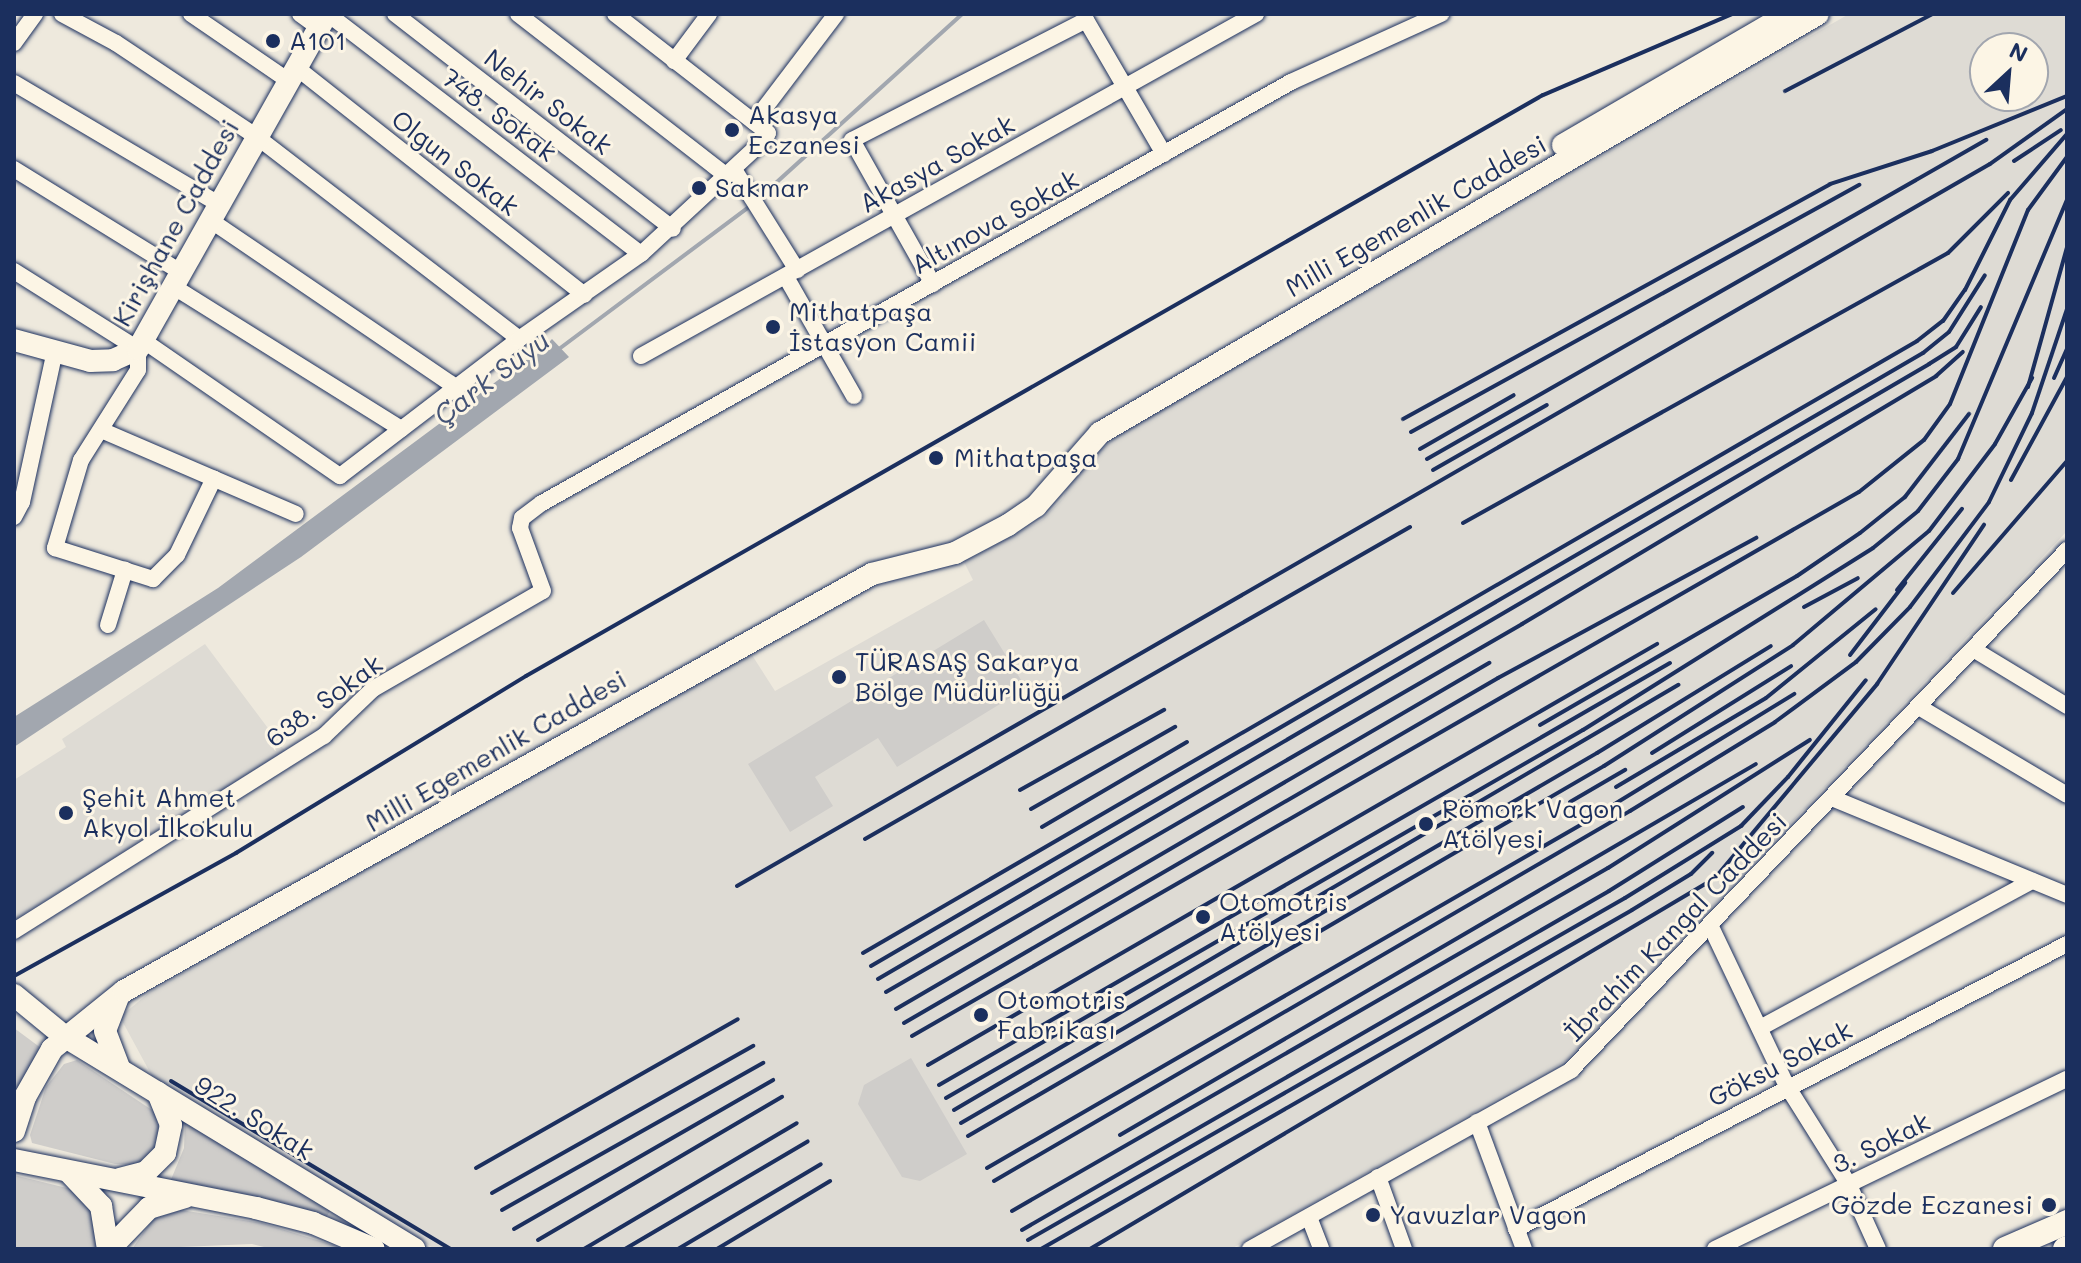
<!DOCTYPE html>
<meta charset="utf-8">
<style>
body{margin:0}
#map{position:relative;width:2081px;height:1263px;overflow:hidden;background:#eee9dd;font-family:Mali,sans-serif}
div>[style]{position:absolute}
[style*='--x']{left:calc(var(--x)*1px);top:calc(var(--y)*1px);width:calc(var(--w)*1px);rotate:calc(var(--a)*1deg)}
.built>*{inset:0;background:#dedbd4}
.green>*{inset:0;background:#cfcdca}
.water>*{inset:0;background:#a2a7af}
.stream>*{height:4px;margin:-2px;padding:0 2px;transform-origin:2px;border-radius:2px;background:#a2a7af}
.roads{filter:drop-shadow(0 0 2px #1b2f5e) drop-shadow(0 0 2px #1b2f5e)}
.street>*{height:16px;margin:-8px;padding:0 8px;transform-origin:8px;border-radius:8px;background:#fcf5e5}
.secondary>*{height:22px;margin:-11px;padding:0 11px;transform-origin:11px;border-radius:11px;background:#fcf5e5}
.primary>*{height:24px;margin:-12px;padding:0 12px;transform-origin:12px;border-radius:12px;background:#fcf5e5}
.rail>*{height:4px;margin:-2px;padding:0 2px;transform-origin:2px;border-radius:2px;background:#1b2f5e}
.dots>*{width:22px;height:22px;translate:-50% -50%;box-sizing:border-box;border:4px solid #fcf5e5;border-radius:50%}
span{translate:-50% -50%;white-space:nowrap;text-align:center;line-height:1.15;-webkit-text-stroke:6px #fcf5e5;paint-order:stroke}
.poi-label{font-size:26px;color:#1b2f5e}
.left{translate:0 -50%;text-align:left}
.right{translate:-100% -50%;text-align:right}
.street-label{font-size:26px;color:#1b2f5e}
.water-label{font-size:28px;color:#445376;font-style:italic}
.frame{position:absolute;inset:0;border:16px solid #1b2f5e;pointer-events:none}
.north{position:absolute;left:1969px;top:32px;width:80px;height:80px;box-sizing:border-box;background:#fcf5e5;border:2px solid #a2a6af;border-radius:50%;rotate:26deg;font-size:22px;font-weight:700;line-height:32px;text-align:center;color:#1b2f5e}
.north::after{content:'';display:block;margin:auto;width:28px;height:36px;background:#1b2f5e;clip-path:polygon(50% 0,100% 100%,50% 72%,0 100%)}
</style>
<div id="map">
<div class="built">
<div style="clip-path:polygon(evenodd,1849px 14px,2067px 14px,2067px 531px,1567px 1060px,1231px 1249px,435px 1249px,152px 1076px,120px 1017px,150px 992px,750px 652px,775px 691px,973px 580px,964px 562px,1042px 520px,1063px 498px,1074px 472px,1125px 430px,1849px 14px,1985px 48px,2033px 48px,2033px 96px,1985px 96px,1985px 48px)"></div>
<div style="clip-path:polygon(205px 644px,285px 751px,14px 920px,14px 780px,66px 747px,62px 739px)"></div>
</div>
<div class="green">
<div style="clip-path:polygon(984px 620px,1026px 688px,897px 767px,878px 738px,815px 777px,833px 806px,790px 832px,748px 764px)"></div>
<div style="clip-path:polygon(14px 1028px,41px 1048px,14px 1096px)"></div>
<div style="clip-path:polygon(911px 1058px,967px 1154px,920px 1181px,902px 1177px,858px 1104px,864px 1085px)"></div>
<div style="clip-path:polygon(77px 1060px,155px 1112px,160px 1137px,153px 1153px,137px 1165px,115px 1164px,32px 1143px,30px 1135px,46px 1087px,64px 1064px)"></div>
<div style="clip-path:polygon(185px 1120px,331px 1209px,326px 1218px,170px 1182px,184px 1148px)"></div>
<div style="clip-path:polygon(14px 1175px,79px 1191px,94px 1208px,101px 1249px,14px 1249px)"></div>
<div style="clip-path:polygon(181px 1210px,262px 1223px,346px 1249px,272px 1249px,252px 1244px,132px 1249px,153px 1219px)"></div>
</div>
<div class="water">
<div style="clip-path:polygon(552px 339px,569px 357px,301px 557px,14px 747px,14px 717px,218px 588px,525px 360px,532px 360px)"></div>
</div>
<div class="stream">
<div style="--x:757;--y:200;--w:277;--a:-42.2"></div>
<div style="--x:559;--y:349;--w:239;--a:-36.8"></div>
</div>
<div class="roads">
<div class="street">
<div style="--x:62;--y:14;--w:61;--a:28.2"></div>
<div style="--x:116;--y:43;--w:169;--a:33.7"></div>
<div style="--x:257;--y:137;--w:331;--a:37.6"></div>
<div style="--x:191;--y:14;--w:119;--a:34.4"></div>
<div style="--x:300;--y:14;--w:24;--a:36"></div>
<div style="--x:328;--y:14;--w:394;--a:37.5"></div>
<div style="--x:395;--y:14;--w:351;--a:37.7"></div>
<div style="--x:518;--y:14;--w:264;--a:37.8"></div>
<div style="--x:14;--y:43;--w:36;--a:-54"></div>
<div style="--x:674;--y:61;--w:59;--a:-53.3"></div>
<div style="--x:297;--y:68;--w:366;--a:38.3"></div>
<div style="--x:14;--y:83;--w:238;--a:30.6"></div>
<div style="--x:754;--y:122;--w:136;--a:-52.8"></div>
<div style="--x:14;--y:169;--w:196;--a:31.7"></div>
<div style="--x:735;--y:171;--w:117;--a:57.9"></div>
<div style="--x:210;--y:220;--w:299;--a:34.2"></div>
<div style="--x:14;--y:271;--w:146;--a:32.2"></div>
<div style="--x:138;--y:349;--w:21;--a:90"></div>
<div style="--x:138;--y:370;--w:107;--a:122.3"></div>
<div style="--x:81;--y:460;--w:92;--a:106.5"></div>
<div style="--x:55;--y:548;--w:103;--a:17.6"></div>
<div style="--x:153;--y:579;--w:34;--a:-45"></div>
<div style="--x:177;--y:555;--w:85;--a:-64.3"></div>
<div style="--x:786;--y:277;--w:137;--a:60.3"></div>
<div style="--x:933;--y:284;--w:165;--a:-119.4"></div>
<div style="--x:852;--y:140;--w:263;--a:-27.1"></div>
<div style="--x:1086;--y:20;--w:155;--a:59.8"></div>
<div style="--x:174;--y:287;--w:268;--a:32"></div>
<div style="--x:144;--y:341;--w:238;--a:34.6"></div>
<div style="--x:340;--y:476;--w:225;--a:-37.4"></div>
<div style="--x:519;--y:339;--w:149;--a:-34.9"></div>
<div style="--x:641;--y:254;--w:166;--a:-42.8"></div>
<div style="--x:763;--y:141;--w:9;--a:-58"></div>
<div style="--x:768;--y:133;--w:194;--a:-142.1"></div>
<div style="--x:641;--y:356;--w:704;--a:-29.08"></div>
<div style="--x:101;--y:430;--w:212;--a:23.3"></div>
<div style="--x:14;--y:517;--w:17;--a:-62"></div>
<div style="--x:22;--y:502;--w:155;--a:-77.7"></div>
<div style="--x:108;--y:625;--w:58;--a:-72.8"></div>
<div style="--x:1973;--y:649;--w:110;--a:31.2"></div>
<div style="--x:1919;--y:707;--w:172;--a:30.7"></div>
<div style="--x:1832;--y:798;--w:254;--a:22.4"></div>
<div style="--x:1711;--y:927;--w:176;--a:64.5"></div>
<div style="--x:1787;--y:1086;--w:117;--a:57.9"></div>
<div style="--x:1849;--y:1185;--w:70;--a:65.6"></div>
<div style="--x:14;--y:931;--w:366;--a:-32.2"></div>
<div style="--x:324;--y:736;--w:68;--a:-43.8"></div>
<div style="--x:373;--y:689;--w:196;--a:-30"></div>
<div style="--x:543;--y:591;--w:67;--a:-110.1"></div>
<div style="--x:520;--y:528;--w:10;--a:-79"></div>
<div style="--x:522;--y:518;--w:25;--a:-37"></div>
<div style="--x:542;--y:503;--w:859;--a:-29.34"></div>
<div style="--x:1291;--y:82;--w:165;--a:-24.4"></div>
<div style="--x:1760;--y:1028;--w:309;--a:-28.4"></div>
<div style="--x:1477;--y:1122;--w:135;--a:69.7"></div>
<div style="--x:1378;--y:1177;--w:77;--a:70.1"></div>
<div style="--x:1309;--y:1217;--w:34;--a:69"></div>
<div style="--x:1516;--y:1229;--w:620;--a:-27.35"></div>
<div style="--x:1250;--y:1249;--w:368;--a:-29.1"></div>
<div style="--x:1571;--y:1070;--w:719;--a:-46.35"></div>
<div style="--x:1715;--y:1249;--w:391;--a:-25.8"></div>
</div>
<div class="secondary">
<div style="--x:1563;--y:145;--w:260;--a:-30.2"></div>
<div style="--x:14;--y:340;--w:79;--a:15.4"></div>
<div style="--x:90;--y:361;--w:23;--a:-2"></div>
<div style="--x:113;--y:360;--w:27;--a:-24"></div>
<div style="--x:138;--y:349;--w:385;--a:-60.6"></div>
<div style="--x:14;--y:995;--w:65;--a:39.4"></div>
<div style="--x:64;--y:1036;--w:410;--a:31.3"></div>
<div style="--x:118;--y:997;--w:36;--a:111"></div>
<div style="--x:105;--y:1031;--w:40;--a:69"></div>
<div style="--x:14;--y:1131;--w:36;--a:-72"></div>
<div style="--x:25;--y:1097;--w:55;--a:-60.6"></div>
<div style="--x:52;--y:1049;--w:92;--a:-38.9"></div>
<div style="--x:124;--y:991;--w:856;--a:-29.14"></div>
<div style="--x:872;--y:574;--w:86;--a:-14.2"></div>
<div style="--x:955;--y:553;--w:60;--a:-27.8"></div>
<div style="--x:1008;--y:525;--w:34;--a:-34"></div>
<div style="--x:1036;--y:506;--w:97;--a:-48.8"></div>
<div style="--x:1100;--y:433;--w:831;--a:-30.27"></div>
<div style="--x:14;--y:1160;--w:247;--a:11.2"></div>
<div style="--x:256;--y:1208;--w:59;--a:14.7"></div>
<div style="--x:313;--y:1223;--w:66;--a:23.1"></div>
<div style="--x:69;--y:1172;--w:47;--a:46.7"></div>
<div style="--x:101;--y:1206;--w:44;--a:80.8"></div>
<div style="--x:120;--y:1179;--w:27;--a:-15"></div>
<div style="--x:146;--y:1172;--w:27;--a:-45"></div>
<div style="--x:165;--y:1153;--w:29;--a:-78"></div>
<div style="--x:171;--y:1125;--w:35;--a:-112"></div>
<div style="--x:118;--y:1240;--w:45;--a:-45.9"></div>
<div style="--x:149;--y:1208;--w:38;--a:-17"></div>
</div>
<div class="primary">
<div style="--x:2005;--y:1249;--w:68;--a:-23.5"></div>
<div style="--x:2065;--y:1249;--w:2;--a:-27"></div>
</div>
</div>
<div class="rail">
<div style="--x:1785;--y:91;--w:166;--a:-27.6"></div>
<div style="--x:2014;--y:161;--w:56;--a:-33.4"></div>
<div style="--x:2054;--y:378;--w:32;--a:-66"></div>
<div style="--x:2028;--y:387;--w:145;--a:-74.4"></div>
<div style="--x:1403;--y:419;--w:487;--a:-28.8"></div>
<div style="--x:1830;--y:184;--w:107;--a:-17.9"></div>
<div style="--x:1932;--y:151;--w:146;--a:-22.2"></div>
<div style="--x:1411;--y:432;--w:512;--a:-28.87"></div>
<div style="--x:1420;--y:449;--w:108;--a:-29.9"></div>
<div style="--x:1427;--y:459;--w:644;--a:-29.71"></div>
<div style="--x:1433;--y:470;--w:131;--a:-29.7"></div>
<div style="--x:2011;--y:480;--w:117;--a:-61.5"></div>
<div style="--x:1463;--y:523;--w:555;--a:-29.1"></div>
<div style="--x:1948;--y:253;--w:85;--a:-45"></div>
<div style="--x:1897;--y:590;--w:104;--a:-51.3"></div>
<div style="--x:1953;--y:593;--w:174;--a:-49.2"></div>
<div style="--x:1804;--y:607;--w:61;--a:-28.2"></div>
<div style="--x:1850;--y:655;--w:91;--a:-52.6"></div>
<div style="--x:1540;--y:725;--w:297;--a:-30.1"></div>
<div style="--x:1797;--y:576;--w:76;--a:-34.3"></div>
<div style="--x:1860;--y:533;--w:58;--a:-38.7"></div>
<div style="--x:1905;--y:497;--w:105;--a:-52.4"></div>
<div style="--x:1652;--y:753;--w:164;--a:-32"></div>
<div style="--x:1616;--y:787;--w:174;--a:-30.7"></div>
<div style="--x:1766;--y:698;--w:141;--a:-39"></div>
<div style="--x:1020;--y:790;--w:165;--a:-29.1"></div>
<div style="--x:1570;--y:802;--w:64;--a:-30.2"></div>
<div style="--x:1031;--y:809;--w:166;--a:-29.7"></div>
<div style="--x:1042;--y:827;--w:168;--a:-30.4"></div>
<div style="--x:865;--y:839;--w:628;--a:-29.79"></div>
<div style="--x:737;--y:886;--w:1446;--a:-29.95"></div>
<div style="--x:1990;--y:164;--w:95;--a:-35.5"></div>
<div style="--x:863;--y:953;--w:1219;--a:-30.14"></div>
<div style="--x:1917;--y:341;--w:33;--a:-38"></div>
<div style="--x:1943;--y:321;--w:38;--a:-55"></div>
<div style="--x:1965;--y:290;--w:101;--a:-63.4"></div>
<div style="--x:2010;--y:200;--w:87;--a:-49.2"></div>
<div style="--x:871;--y:966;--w:1218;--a:-30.23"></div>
<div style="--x:1923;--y:353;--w:33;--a:-39"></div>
<div style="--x:1949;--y:332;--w:67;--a:-57.7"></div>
<div style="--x:14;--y:976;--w:254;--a:-29"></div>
<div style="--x:236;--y:853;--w:340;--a:-31.4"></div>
<div style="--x:526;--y:676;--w:1171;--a:-29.74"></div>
<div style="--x:1543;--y:95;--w:206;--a:-23.2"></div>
<div style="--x:878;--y:979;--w:1218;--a:-30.33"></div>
<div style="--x:1929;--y:364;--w:32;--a:-32"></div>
<div style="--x:1956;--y:347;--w:47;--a:-58"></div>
<div style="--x:886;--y:992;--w:735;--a:-30.05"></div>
<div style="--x:1522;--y:624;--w:483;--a:-30.9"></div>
<div style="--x:1936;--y:376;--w:36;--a:-42"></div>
<div style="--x:896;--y:1009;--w:687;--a:-30.26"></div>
<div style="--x:904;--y:1023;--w:687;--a:-30.15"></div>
<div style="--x:1498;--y:678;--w:294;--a:-28.5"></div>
<div style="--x:912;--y:1036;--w:1092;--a:-29.88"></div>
<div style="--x:1859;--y:492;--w:83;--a:-38.7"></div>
<div style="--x:1924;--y:440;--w:44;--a:-54.2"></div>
<div style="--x:1950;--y:404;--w:209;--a:-68.1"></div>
<div style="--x:2028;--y:210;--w:66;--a:-53.7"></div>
<div style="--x:928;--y:1065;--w:842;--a:-30.01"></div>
<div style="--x:171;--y:1081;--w:327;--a:31"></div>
<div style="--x:939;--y:1085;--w:844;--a:-30"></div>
<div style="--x:946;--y:1098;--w:736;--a:-30.02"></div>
<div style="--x:1583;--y:730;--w:342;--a:-32.1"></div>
<div style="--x:1873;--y:548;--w:58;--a:-39.4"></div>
<div style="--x:1918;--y:511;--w:66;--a:-52.4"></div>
<div style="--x:1958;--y:459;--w:281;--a:-67.2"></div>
<div style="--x:954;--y:1110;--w:840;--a:-30.41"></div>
<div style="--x:961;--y:1123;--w:736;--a:-30.19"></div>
<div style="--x:1597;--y:753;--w:204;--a:-31.6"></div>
<div style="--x:1120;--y:1135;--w:736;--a:-30.26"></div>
<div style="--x:968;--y:1136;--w:736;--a:-30.19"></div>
<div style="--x:1604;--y:766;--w:224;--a:-32.6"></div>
<div style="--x:1793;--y:645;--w:177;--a:-40"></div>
<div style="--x:1929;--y:531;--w:109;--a:-52.8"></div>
<div style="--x:1995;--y:444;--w:76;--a:-60.7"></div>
<div style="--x:476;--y:1168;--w:301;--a:-29.6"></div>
<div style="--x:987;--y:1168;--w:687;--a:-30.03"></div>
<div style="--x:1582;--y:824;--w:249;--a:-31.5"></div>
<div style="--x:994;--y:1181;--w:736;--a:-30.19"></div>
<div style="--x:1630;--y:811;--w:170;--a:-31.5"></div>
<div style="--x:1775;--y:722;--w:101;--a:-36.5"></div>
<div style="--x:1856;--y:662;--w:77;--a:-45.5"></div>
<div style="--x:1910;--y:607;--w:131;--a:-53"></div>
<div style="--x:1989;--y:502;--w:99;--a:-64.2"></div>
<div style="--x:2032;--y:413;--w:110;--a:-71.4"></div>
<div style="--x:492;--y:1193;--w:300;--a:-29.4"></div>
<div style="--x:502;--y:1210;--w:300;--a:-29.4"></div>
<div style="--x:1012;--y:1211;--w:688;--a:-29.92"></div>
<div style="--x:1608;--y:868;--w:239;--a:-32.4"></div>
<div style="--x:514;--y:1229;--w:299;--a:-29.9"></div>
<div style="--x:1022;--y:1230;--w:678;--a:-30.01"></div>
<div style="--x:1609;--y:891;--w:158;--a:-32.1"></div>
<div style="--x:538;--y:1240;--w:283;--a:-30.4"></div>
<div style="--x:1028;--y:1240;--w:688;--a:-29.81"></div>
<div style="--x:1625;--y:898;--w:137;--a:-31.8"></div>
<div style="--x:1741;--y:826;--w:68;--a:-46.2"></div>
<div style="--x:1788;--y:777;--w:124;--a:-51.2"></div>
<div style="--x:584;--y:1249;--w:247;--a:-30.6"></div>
<div style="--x:625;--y:1249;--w:212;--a:-30.5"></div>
<div style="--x:678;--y:1249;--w:166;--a:-30.7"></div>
<div style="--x:717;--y:1249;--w:132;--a:-31"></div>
<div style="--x:1041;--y:1249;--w:681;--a:-29.84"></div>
<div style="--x:1632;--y:910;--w:69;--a:-31.4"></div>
<div style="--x:1691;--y:874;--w:30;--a:-45"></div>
<div style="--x:1090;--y:1249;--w:727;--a:-30.69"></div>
<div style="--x:1715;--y:878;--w:253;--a:-50.1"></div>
<div style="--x:1877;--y:684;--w:192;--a:-56.1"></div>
</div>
<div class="dots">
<div style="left:273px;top:41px;background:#1b2f5e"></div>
<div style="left:732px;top:130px;background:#1b2f5e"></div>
<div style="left:699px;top:188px;background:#1b2f5e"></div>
<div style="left:773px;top:327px;background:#1b2f5e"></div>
<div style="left:936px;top:458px;background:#1b2f5e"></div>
<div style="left:839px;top:677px;background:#1b2f5e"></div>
<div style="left:66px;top:813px;background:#1b2f5e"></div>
<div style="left:1426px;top:824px;background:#1b2f5e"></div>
<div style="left:1203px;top:917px;background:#1b2f5e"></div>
<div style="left:981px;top:1015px;background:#1b2f5e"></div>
<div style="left:2049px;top:1205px;background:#1b2f5e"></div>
<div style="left:1373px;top:1215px;background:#1b2f5e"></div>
</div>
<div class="poi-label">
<span class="left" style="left:289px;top:41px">A101</span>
<span class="left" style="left:748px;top:130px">Akasya<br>Eczanesi</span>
<span class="left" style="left:715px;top:188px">Sakmar</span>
<span class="left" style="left:789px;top:327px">Mithatpaşa<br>İstasyon Camii</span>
<span class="left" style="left:954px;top:458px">Mithatpaşa</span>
<span class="left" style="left:855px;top:677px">TÜRASAŞ Sakarya<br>Bölge Müdürlüğü</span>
<span class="left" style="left:82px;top:813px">Şehit Ahmet<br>Akyol İlkokulu</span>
<span class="left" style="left:1442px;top:824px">Römork Vagon<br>Atölyesi</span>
<span class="left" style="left:1219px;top:917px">Otomotris<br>Atölyesi</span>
<span class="left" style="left:997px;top:1015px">Otomotris<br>Fabrikası</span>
<span class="right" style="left:2033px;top:1205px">Gözde Eczanesi</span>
<span class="left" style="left:1389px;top:1215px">Yavuzlar Vagon</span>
</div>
<div class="street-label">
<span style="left:548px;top:102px;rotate:38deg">Nehir Sokak</span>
<span style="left:499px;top:115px;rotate:37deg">748. Sokak</span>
<span style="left:455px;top:163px;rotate:38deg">Olgun Sokak</span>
<span style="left:937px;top:164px;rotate:-29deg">Akasya Sokak</span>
<span style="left:1416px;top:216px;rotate:-30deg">Milli Egemenlik Caddesi</span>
<span style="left:995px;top:222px;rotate:-29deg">Altınova Sokak</span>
<span style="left:176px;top:223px;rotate:-61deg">Kirişhane Caddesi</span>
<span style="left:324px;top:701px;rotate:-36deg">638. Sokak</span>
<span style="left:496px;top:751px;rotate:-30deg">Milli Egemenlik Caddesi</span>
<span style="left:1676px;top:927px;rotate:-46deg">İbrahim Kangal Caddesi</span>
<span style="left:1780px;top:1064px;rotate:-27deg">Göksu Sokak</span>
<span style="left:254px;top:1118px;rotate:32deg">922. Sokak</span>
<span style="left:1881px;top:1143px;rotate:-26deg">3. Sokak</span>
</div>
<div class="water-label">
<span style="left:491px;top:377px;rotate:-37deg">Çark Suyu</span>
</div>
<div class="frame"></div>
<div class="north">N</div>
</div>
